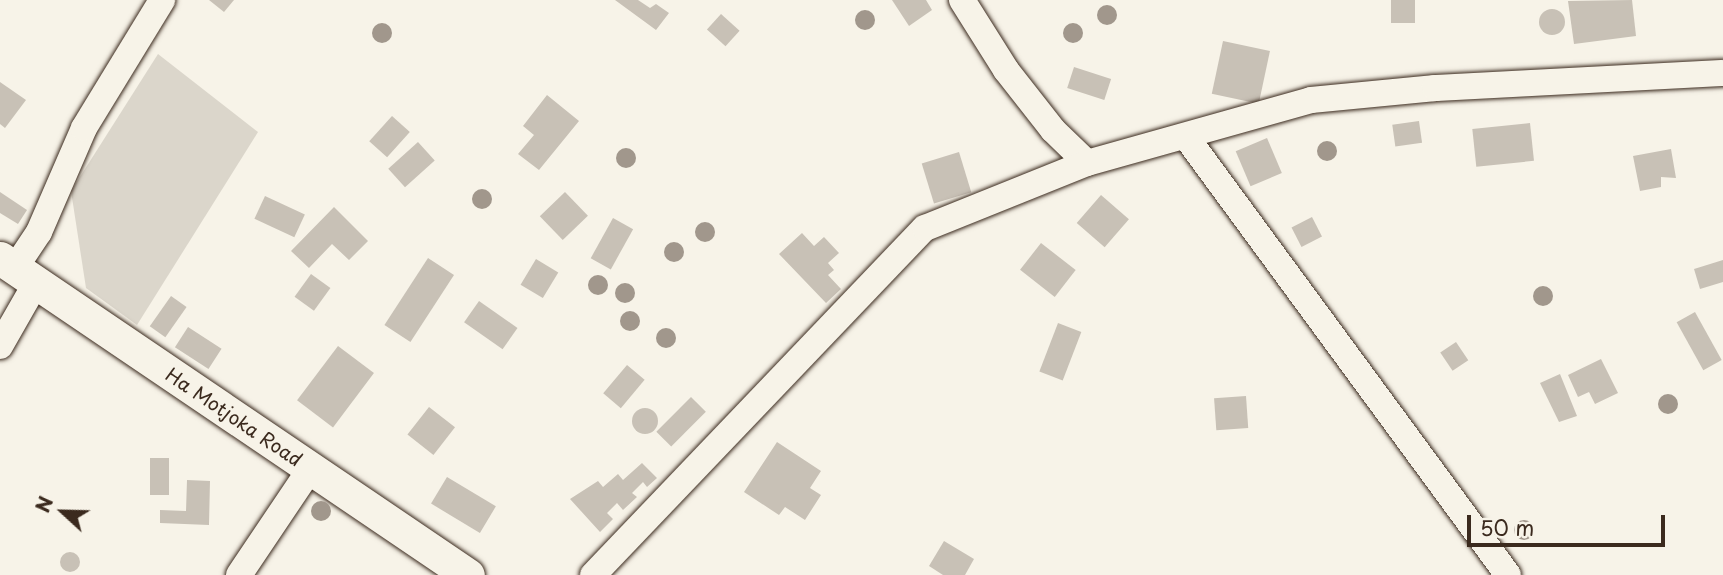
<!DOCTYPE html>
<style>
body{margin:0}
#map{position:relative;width:1723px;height:575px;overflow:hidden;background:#f7f3e8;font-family:"Playpen Sans",sans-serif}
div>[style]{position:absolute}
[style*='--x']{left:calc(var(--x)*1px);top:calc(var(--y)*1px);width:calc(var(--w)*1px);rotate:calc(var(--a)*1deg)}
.green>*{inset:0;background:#dbd6cb}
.building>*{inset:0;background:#c8c1b6;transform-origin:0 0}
.round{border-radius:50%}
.roads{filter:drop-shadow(0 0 2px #3b2a1e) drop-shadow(0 0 2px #3b2a1e)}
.minor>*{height:26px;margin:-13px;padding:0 13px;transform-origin:13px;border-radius:13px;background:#f7f3e8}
.tertiary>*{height:33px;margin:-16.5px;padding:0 16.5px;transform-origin:16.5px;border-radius:16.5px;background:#f7f3e8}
.trees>*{width:20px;height:20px;margin:-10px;border-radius:50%;background:#a1978c}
span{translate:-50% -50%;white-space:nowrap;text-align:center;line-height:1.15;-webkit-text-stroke:6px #f7f3e8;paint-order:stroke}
.street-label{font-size:19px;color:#3b2a1e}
.north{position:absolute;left:28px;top:477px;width:70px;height:70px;-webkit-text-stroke:5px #f7f3e8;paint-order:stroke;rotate:292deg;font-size:19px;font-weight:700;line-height:28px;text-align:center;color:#3b2a1e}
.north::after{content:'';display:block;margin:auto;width:24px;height:32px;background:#3b2a1e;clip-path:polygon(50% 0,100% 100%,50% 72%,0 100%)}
.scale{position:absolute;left:1467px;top:515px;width:198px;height:32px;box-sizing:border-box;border:4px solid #3b2a1e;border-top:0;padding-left:9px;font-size:21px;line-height:24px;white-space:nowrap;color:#3b2a1e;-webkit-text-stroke:5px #f7f3e8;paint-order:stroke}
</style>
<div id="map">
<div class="green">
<div style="clip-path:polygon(158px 54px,258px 132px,137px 325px,86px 288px,71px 191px)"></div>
</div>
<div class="building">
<div style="clip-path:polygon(209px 0,234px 0,224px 12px)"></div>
<div style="clip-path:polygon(615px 0,638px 0,650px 8px,656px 4px,669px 13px,656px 30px)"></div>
<div style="clip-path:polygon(892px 0,926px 0,932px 10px,909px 26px)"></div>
<div style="left:1391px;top:0;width:24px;height:23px"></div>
<div style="clip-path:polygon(1632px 0,1636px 36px,1574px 44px,1568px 1px)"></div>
<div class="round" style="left:1539px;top:9px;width:26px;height:26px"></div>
<div style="left:721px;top:14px;width:25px;height:21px;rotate:42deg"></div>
<div style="left:1223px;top:41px;width:48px;height:54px;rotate:12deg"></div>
<div style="left:1074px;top:67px;width:39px;height:22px;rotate:18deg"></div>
<div style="clip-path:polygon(0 82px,26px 100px,5px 128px,0 124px)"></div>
<div style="clip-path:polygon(547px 95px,579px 121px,539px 170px,518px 154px,534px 135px,523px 126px)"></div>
<div style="left:392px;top:116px;width:24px;height:34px;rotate:42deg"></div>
<div style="left:1419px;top:121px;width:22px;height:27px;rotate:82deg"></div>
<div style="left:1530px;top:123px;width:38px;height:58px;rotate:84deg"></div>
<div style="left:1267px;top:138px;width:38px;height:34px;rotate:67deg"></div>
<div style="left:418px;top:142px;width:25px;height:40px;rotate:48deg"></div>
<div style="clip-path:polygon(1671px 149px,1676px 178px,1661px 177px,1661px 187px,1640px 191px,1633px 156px)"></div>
<div style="left:959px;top:152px;width:42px;height:39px;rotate:73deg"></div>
<div style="clip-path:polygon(0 192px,27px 210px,18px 224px,0 213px)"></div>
<div style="left:565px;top:192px;width:33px;height:35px;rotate:46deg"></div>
<div style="left:1101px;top:195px;width:37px;height:37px;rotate:41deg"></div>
<div style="left:265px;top:196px;width:44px;height:25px;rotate:25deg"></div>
<div style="clip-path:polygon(334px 207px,368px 241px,349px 260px,332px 244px,309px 268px,291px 251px)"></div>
<div style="left:1312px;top:217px;width:22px;height:23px;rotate:63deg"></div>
<div style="left:613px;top:218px;width:23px;height:46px;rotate:29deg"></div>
<div style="clip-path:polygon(802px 233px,814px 246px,824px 237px,839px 253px,828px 263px,834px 270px,828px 275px,841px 289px,826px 303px,779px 254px)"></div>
<div style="left:1041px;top:243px;width:44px;height:34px;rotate:38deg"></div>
<div style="left:428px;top:258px;width:31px;height:80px;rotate:33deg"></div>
<div style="left:536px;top:259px;width:26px;height:30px;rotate:31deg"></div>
<div style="clip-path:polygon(1723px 260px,1723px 282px,1700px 289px,1694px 269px)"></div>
<div style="left:311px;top:274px;width:24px;height:28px;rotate:36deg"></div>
<div style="left:171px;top:296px;width:19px;height:37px;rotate:35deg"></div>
<div style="left:479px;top:301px;width:47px;height:26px;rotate:35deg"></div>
<div style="left:1695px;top:312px;width:55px;height:21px;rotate:61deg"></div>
<div style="left:1058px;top:323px;width:25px;height:52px;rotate:21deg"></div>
<div style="left:188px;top:327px;width:40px;height:24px;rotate:33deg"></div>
<div style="left:1456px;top:342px;width:22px;height:19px;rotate:56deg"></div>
<div style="left:338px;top:346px;width:45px;height:68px;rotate:37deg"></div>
<div style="clip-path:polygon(1601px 359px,1618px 393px,1595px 404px,1589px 392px,1578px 397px,1568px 375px)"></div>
<div style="left:627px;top:365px;width:23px;height:37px;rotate:40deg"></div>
<div style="clip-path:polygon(1560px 374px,1577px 416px,1559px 422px,1540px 383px)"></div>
<div style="left:1246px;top:396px;width:32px;height:32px;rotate:86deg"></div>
<div style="left:691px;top:397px;width:21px;height:49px;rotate:45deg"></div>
<div style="left:429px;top:407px;width:33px;height:35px;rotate:38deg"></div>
<div class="round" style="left:632px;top:408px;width:26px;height:26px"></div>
<div style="clip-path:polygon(777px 442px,821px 471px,810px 488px,821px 495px,805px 520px,785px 507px,779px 515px,744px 492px)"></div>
<div style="left:150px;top:458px;width:19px;height:37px"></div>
<div style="clip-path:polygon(642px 463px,657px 478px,647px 487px,643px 482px,632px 493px,637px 497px,623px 510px,617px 503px,607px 513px,613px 519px,600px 532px,570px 499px,598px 481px,603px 487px,618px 474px,623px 480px)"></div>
<div style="left:447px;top:477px;width:57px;height:31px;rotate:31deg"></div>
<div style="clip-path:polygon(187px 480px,210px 481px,209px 525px,160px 523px,160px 510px,186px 511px)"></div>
<div style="clip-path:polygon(944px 541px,974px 559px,965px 575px,943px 575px,929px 566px)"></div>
<div class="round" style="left:60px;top:552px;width:20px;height:20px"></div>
</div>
<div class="roads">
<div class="minor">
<div style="--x:962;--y:0;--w:83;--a:57.8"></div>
<div style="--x:1006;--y:70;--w:76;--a:51.9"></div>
<div style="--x:1053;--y:130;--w:47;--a:44.1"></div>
<div style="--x:1187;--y:138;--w:542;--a:53.7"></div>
<div style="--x:15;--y:268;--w:43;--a:-56.3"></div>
<div style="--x:39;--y:232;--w:113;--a:-66.6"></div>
<div style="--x:84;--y:128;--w:150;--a:-58.6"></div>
<div style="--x:0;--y:346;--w:73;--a:-60.3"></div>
<div style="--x:239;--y:575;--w:129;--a:-56.1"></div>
<div style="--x:593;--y:575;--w:480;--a:-46.3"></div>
<div style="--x:925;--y:228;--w:175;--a:-21.9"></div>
<div style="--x:1087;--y:163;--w:233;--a:-15.7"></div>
<div style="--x:1311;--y:100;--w:125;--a:-5.5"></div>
<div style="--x:1435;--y:88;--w:288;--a:-3"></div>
</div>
<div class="tertiary">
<div style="--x:0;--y:258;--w:565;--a:34.11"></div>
</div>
</div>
<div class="trees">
<div style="left:1107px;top:15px"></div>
<div style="left:865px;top:20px"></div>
<div style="left:382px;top:33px"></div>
<div style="left:1073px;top:33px"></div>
<div style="left:1327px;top:151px"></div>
<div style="left:626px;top:158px"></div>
<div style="left:482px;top:199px"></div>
<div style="left:705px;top:232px"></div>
<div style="left:674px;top:252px"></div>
<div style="left:598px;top:285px"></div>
<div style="left:625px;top:293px"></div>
<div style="left:1543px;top:296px"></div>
<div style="left:630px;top:321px"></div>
<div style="left:666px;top:338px"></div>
<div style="left:1668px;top:404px"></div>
<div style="left:321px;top:511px"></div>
<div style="left:1524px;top:530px"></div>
</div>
<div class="street-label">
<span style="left:234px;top:417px;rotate:34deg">Ha Motjoka Road</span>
</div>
<div class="north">N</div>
<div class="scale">50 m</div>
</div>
